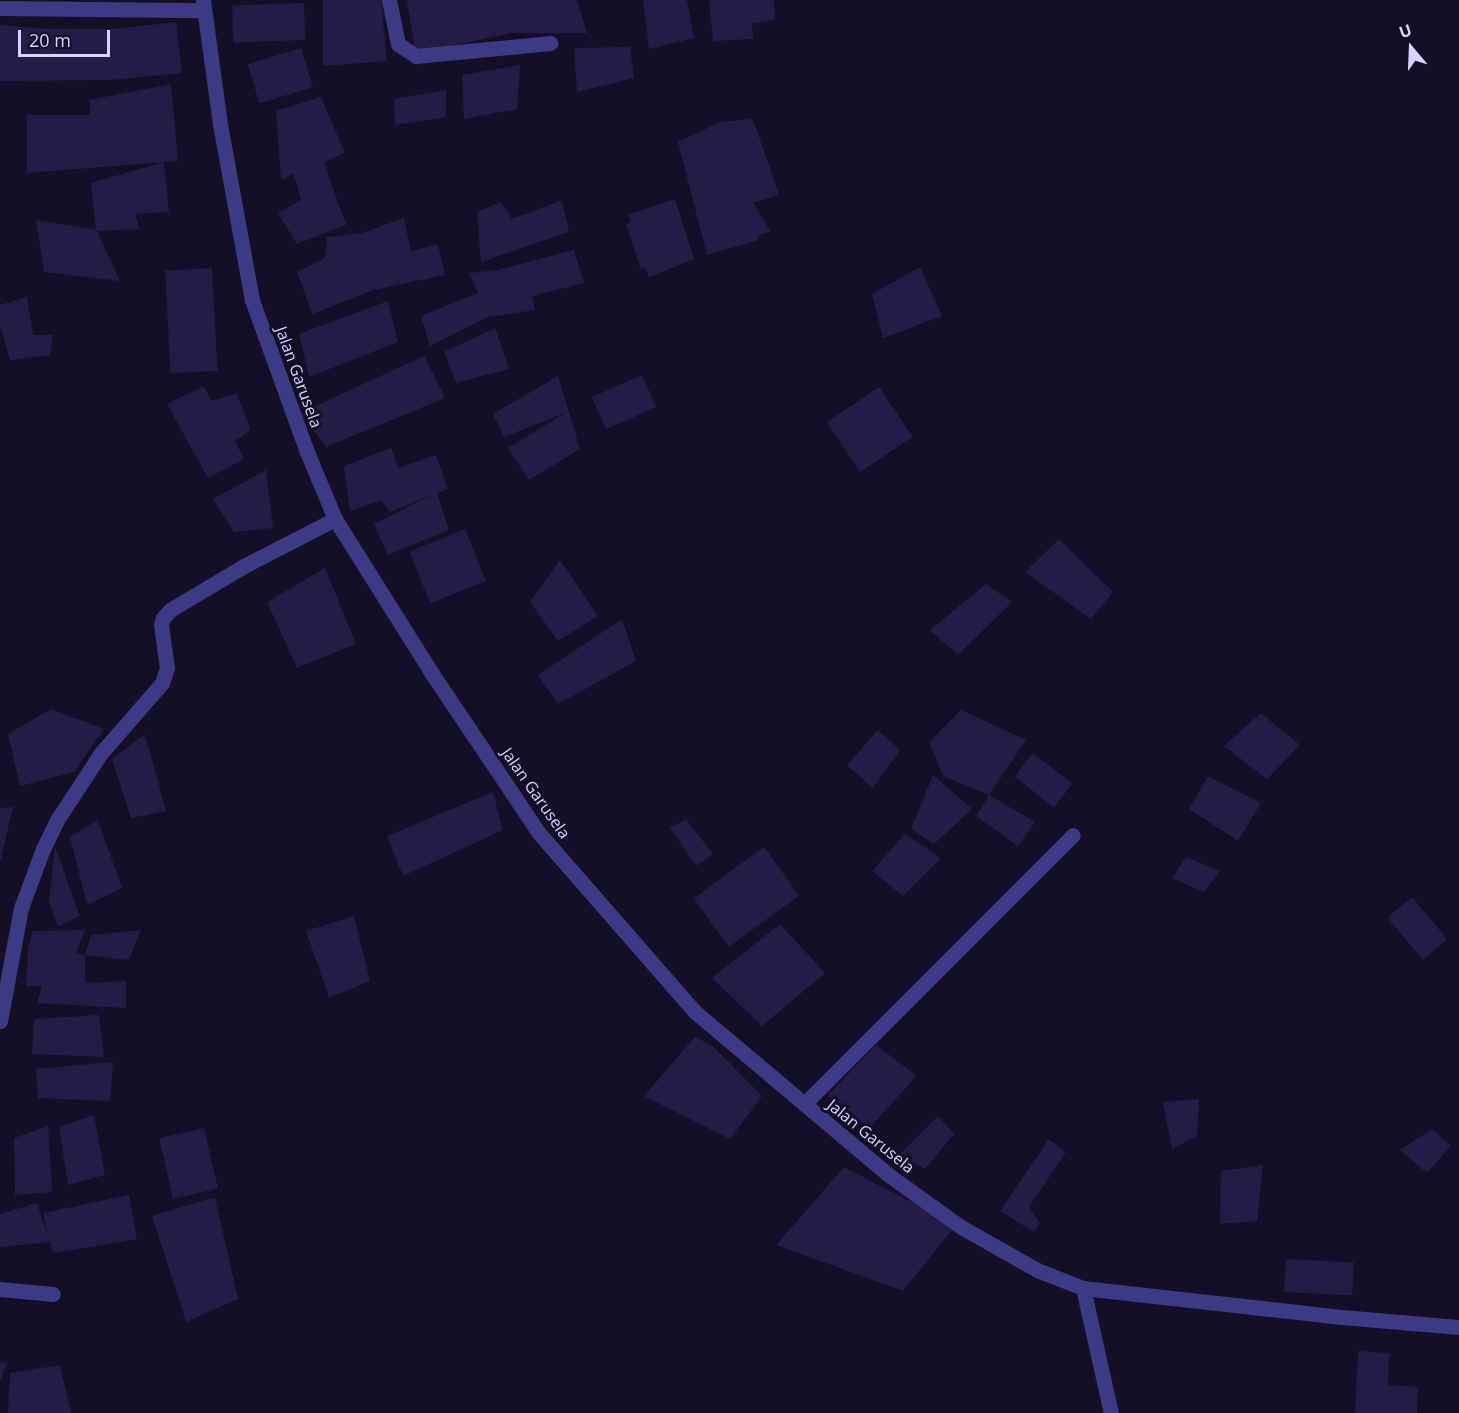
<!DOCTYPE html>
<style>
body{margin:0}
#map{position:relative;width:1459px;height:1413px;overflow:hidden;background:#130f26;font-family:"Open Sans",sans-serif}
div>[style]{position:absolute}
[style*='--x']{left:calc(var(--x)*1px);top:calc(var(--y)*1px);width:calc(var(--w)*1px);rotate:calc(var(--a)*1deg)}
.building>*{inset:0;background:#241b47;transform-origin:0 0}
.minor>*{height:15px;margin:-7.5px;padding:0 7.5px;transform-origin:7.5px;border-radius:7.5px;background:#3d3a85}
span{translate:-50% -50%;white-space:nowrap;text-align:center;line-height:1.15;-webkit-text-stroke:6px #130f26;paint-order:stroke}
.street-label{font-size:16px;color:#d9d4ff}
.north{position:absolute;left:1381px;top:18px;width:60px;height:60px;-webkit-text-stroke:4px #130f26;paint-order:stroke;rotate:341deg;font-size:16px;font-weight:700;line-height:24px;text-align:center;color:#d9d4ff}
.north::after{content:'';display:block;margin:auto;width:21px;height:27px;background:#d9d4ff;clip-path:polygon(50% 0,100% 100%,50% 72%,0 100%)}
.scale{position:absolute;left:18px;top:30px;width:92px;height:27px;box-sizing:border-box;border:3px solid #d9d4ff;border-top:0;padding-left:8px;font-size:18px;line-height:21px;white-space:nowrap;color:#d9d4ff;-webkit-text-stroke:4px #130f26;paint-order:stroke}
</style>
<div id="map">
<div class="building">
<div style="clip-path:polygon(323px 0,381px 0,387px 61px,323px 66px)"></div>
<div style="clip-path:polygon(409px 0,577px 0,587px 33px,511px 33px,416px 54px,407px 3px)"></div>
<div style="clip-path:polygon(643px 0,687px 0,694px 38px,649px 49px)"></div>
<div style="clip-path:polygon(709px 0,774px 0,775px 20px,752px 23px,753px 39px,713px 41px)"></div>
<div style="left:304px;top:3px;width:37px;height:72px;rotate:88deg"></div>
<div style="clip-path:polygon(176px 22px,182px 73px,111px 80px,0 81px,0 25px,46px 29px,114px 29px)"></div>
<div style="clip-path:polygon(630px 47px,634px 78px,577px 92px,574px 48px)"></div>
<div style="left:301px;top:48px;width:41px;height:56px;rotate:73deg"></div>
<div style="clip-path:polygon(520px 65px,517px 109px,464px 119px,462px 75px)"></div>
<div style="clip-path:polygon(171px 84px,178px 161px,164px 162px,169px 212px,135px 214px,140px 229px,97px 231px,120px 281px,44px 272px,36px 220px,96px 230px,91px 183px,164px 162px,27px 173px,27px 115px,91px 115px,89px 100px)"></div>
<div style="clip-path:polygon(446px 90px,446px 117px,395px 125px,394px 99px)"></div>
<div style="clip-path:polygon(321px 97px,345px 153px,324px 162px,346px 225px,297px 244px,278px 213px,301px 200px,294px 174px,281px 180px,276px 111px)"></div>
<div style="clip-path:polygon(753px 119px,779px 195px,753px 203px,771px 232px,757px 236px,758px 240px,707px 255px,678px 142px,720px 122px)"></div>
<div style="clip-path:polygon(675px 199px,694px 259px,649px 277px,645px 267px,640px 268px,626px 224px,631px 222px,628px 215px)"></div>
<div style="clip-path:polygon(562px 200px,569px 232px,481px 262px,477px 212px,501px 202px,512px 219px)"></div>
<div style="clip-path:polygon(404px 218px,411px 251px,438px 244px,445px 275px,373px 290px,312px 314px,297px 272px,325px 258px,327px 237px,362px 233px)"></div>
<div style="clip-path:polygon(574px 250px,584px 283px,532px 296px,535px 310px,488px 317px,430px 346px,421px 316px,478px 293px,469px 273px,498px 270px)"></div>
<div style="clip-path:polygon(920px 267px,942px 316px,883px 338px,872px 294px)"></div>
<div style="left:212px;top:268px;width:103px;height:47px;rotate:87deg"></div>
<div style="clip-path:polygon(27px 297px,33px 335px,53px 335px,50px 355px,10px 360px,0 325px,0 305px)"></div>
<div style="clip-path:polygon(388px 301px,398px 342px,309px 377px,299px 334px)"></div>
<div style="clip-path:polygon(495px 328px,509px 369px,456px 383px,444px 352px)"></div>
<div style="clip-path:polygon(424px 356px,445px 398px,326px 447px,300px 413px)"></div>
<div style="left:642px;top:375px;width:35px;height:55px;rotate:66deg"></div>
<div style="clip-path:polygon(558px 376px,580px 449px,529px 480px,508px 448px,567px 412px,504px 437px,493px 414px)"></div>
<div style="clip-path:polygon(204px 386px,211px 401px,236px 393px,251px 430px,235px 441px,244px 459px,208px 478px,167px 404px)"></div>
<div style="left:879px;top:387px;width:60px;height:63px;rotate:56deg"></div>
<div style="clip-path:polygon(391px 448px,398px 468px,436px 455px,448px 489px,437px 493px,449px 530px,388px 555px,374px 524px,432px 495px,390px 512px,381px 500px,350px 511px,344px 466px)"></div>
<div style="clip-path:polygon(266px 470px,273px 528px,234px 532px,213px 499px)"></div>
<div style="left:465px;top:529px;width:56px;height:60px;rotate:68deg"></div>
<div style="clip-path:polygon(1059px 539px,1113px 592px,1091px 619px,1025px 572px)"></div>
<div style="clip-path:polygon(560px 560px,598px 616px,558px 641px,530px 602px)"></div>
<div style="clip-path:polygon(325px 568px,356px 644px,297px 668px,267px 602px)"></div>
<div style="clip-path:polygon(986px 584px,1012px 602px,958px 655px,930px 630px)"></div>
<div style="clip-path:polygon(622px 619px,636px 661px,558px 704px,538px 675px)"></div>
<div style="clip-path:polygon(51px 709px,104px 729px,74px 772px,20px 786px,8px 734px)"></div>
<div style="clip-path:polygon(961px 710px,1026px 740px,989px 795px,1035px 822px,1018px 846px,976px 816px,989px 795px,943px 776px,929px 742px)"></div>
<div style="clip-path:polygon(1261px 713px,1300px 745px,1267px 779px,1224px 746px)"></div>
<div style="clip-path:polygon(878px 730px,900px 750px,873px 788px,847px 765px)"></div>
<div style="clip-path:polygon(145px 734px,166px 811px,131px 818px,112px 759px)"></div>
<div style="left:1033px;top:753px;width:50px;height:30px;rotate:38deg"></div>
<div style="clip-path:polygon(933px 775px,972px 809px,934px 844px,911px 829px)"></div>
<div style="clip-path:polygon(1208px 776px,1261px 803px,1238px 841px,1189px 809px)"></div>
<div style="clip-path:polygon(493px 792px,503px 830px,403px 876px,387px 836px)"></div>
<div style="clip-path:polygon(13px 807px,1px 859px,0 859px,0 808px)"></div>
<div style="clip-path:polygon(686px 819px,713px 854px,696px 866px,670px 828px)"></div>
<div style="clip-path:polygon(98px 820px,122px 888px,87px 905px,70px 837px)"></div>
<div style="clip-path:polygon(905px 834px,941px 858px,903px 896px,872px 871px)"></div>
<div style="clip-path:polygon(55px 847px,80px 916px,58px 927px,49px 902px)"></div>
<div style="left:764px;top:847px;width:60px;height:87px;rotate:54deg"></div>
<div style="clip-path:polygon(1186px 857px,1220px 871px,1204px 892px,1172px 878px)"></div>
<div style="left:1412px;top:897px;width:55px;height:32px;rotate:50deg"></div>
<div style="clip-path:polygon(354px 916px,370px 981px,329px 998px,306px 931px)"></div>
<div style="clip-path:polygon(780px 924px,825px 973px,762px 1026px,712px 978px)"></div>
<div style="clip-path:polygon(85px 930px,76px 953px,85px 955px,85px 983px,126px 981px,126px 1008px,37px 1003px,42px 986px,26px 986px,28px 947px,33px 931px)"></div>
<div style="clip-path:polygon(141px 930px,129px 960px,85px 955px,91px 935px)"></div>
<div style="clip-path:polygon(99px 1015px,104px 1057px,32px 1054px,34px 1019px)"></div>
<div style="clip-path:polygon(695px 1037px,713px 1046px,762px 1096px,730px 1139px,644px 1096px)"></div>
<div style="clip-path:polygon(876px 1045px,917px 1076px,869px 1128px,827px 1096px)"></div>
<div style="clip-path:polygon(113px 1062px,110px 1101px,38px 1098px,36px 1069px)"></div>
<div style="clip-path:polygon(1199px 1099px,1197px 1136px,1172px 1149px,1163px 1102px)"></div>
<div style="clip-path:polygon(94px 1115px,105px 1175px,68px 1185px,59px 1127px)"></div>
<div style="clip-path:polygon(938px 1116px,954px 1134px,925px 1169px,899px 1155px)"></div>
<div style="clip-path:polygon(48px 1126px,52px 1192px,15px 1195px,14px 1138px)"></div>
<div style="left:204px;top:1128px;width:62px;height:46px;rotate:77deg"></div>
<div style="clip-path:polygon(1432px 1129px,1451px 1146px,1427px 1173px,1400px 1150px)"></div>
<div style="clip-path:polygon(1049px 1139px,1066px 1152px,1029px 1207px,1040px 1223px,1034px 1232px,1000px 1211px)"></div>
<div style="clip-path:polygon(1263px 1165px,1257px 1221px,1220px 1224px,1221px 1171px)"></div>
<div style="clip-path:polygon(844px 1167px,956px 1225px,903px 1291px,776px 1245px)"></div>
<div style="clip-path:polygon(129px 1195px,137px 1239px,53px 1253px,50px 1242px,0 1247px,0 1214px,37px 1203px,49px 1239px,43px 1213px)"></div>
<div style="clip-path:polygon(215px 1197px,238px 1299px,186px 1322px,152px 1216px)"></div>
<div style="left:1286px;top:1259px;width:68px;height:33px;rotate:3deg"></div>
<div style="clip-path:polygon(1358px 1351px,1389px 1353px,1388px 1385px,1418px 1387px,1417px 1413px,1355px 1413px)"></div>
<div style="clip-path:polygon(0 1362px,7px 1363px,0 1381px)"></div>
<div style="clip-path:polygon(60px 1365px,71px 1413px,8px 1413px,10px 1373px)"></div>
</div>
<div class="minor">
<div style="--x:203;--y:0;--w:125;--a:82.2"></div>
<div style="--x:220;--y:124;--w:179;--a:79.7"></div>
<div style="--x:252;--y:300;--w:162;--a:70.1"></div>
<div style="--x:307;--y:452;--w:73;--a:67.3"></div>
<div style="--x:335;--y:519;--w:181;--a:57.9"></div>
<div style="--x:431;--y:672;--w:192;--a:56.2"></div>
<div style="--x:538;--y:832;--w:237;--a:48.9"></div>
<div style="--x:694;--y:1011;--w:256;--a:40.1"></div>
<div style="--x:890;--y:1176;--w:87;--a:35.7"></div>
<div style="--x:961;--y:1227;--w:87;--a:29.5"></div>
<div style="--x:1037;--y:1270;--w:49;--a:21.4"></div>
<div style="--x:1083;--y:1288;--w:128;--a:77.4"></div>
<div style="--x:389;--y:0;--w:45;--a:78.4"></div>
<div style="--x:398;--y:44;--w:22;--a:34"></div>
<div style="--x:416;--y:56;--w:135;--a:-5.5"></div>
<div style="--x:0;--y:8;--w:204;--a:0.6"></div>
<div style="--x:0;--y:1021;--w:115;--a:-79.5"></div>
<div style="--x:21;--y:908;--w:63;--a:-69.6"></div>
<div style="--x:43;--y:849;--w:32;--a:-64"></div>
<div style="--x:57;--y:820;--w:80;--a:-56.7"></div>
<div style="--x:101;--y:753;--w:93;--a:-48.9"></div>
<div style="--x:162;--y:683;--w:16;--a:-72"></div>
<div style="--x:167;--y:668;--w:43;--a:-97.9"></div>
<div style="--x:161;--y:625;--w:7;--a:-74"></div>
<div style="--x:163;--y:618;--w:11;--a:-49"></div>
<div style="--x:170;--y:610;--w:84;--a:-30.8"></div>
<div style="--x:242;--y:567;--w:105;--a:-27.3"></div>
<div style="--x:804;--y:1104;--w:380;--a:-45"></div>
<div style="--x:1083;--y:1288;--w:261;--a:6.4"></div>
<div style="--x:1342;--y:1317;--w:117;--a:4.9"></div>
<div style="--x:0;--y:1289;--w:53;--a:5.4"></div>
</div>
<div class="street-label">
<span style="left:299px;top:377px;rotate:70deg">Jalan Garusela</span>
<span style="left:536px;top:793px;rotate:55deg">Jalan Garusela</span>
<span style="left:871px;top:1136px;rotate:39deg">Jalan Garusela</span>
</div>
<div class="north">U</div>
<div class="scale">20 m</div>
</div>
